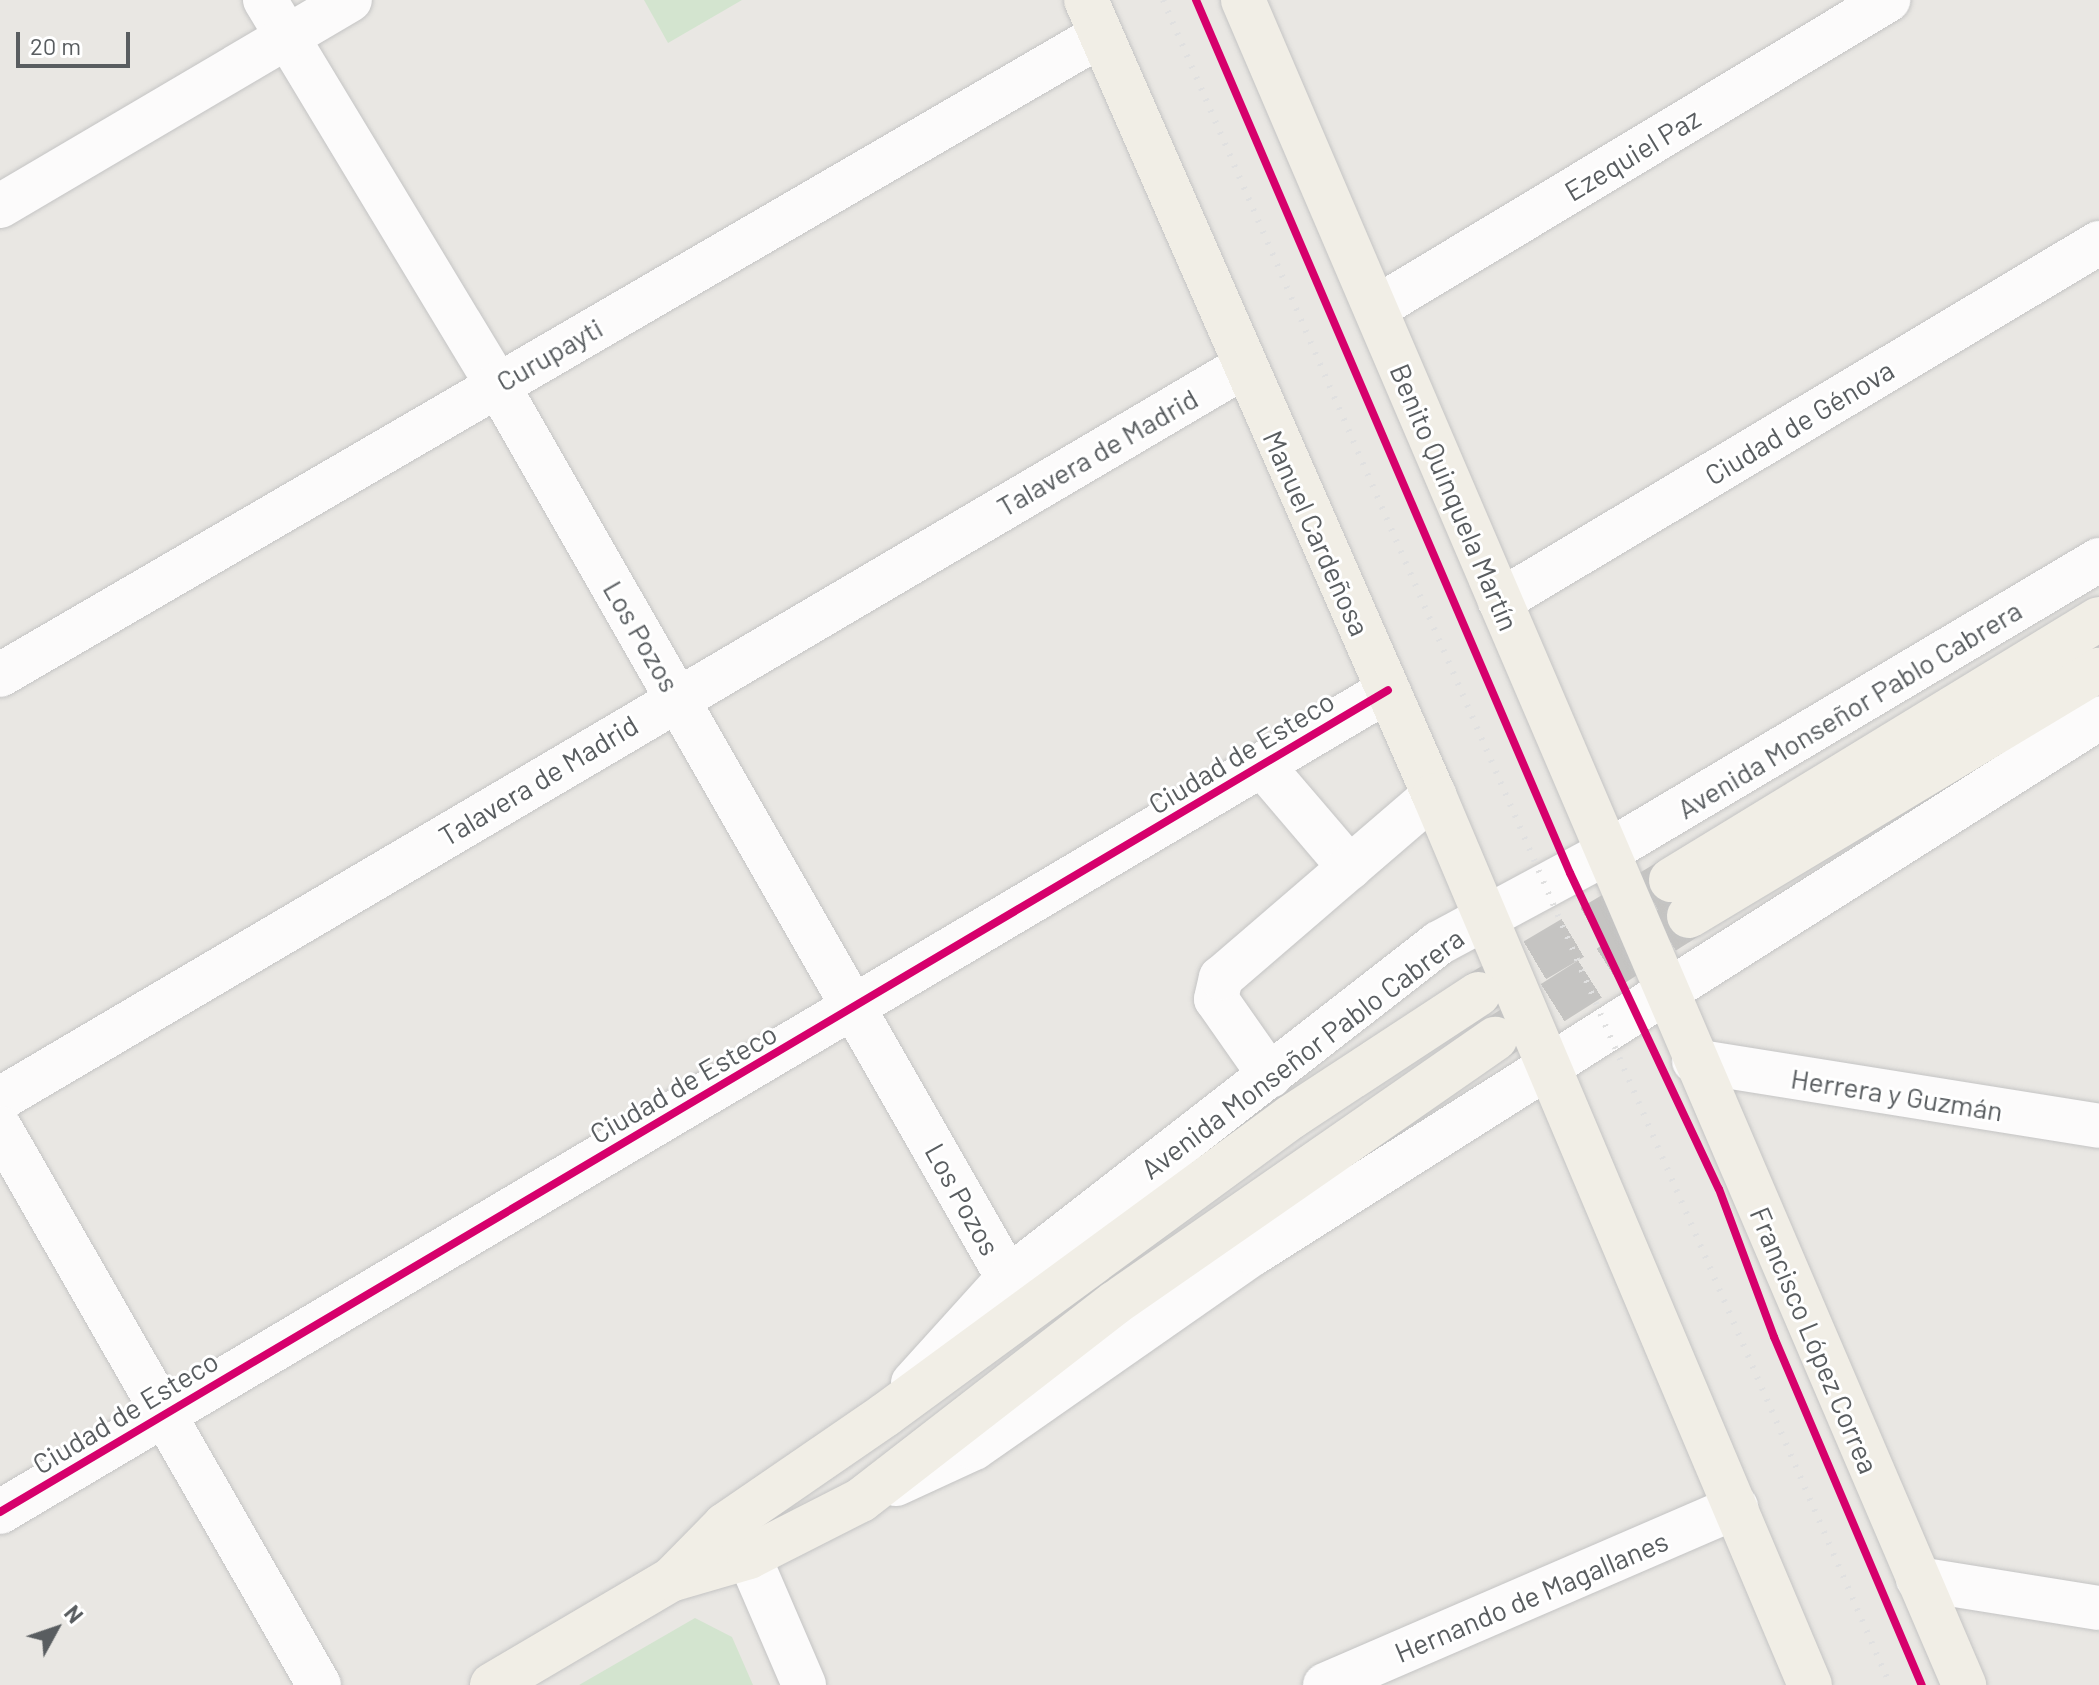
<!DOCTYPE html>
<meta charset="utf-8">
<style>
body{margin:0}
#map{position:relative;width:2099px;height:1685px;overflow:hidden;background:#e9e7e3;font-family:Barlow,sans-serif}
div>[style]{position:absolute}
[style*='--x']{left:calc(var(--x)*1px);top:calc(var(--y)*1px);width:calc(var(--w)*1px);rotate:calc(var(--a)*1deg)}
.green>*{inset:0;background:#d3e4cf}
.major-tunnel>*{height:44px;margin-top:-22px;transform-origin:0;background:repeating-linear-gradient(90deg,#c5c4c2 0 44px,transparent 0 66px)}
.roads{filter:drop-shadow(0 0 2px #c4c4c4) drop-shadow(0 0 2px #c4c4c4)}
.minor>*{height:44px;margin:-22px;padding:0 22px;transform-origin:22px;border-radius:22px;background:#fcfbfb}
.major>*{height:44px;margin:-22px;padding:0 22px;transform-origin:22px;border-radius:22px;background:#f1eee6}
.rail>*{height:6px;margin-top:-3px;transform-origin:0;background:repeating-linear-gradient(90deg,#e0e0e0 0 2px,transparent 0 12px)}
.cycleway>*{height:8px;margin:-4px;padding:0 4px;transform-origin:4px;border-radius:4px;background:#d6006c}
span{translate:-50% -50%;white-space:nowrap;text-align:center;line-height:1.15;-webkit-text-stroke:6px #fff;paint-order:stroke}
.street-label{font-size:28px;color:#595d60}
.north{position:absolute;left:16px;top:1589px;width:80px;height:80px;-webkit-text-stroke:6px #fff;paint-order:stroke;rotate:50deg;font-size:22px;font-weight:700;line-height:32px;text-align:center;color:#595d60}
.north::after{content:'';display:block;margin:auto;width:28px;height:36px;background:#595d60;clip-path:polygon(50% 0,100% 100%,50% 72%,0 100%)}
.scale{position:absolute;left:16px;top:32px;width:114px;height:36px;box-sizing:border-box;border:4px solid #595d60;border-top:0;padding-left:10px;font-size:24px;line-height:28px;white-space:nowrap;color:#595d60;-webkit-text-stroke:6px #fff;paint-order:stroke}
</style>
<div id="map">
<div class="green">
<div style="clip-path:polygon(644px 0,742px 0,668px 43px)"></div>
<div style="clip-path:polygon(695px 1618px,732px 1637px,753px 1685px,579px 1685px)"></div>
</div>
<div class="major-tunnel">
<div style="--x:1478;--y:994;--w:224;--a:-30.6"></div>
<div style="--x:1497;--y:1038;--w:227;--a:-32.4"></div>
</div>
<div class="roads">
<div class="minor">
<div style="--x:265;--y:0;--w:449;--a:58.9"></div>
<div style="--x:497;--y:384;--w:1030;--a:60.25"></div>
<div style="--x:0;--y:206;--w:406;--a:-30.5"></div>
<div style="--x:1376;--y:308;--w:598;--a:-31.03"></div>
<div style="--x:1500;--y:601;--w:698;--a:-30.87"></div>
<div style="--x:0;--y:675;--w:1273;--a:-30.17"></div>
<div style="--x:1262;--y:765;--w:135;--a:49.5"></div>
<div style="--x:1694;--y:1061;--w:410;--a:9.1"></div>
<div style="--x:1270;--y:1076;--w:94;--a:-125"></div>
<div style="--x:1216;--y:999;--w:22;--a:-77"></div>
<div style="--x:1221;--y:978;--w:281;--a:-40.7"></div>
<div style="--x:0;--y:1099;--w:1443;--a:-30.49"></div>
<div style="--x:0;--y:1128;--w:642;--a:60.2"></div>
<div style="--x:913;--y:1383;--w:142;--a:-47.9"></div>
<div style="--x:1008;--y:1278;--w:546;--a:-37.86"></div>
<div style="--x:1439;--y:943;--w:187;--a:-28.3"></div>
<div style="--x:1604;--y:854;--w:576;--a:-30.71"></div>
<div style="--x:896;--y:1484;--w:86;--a:-24.8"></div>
<div style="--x:974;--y:1448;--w:341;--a:-34.9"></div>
<div style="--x:1254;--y:1253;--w:1000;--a:-32.34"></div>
<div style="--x:0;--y:1512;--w:1613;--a:-30.63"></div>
<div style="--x:749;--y:1557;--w:139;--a:66.7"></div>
<div style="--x:1918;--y:1579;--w:183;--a:9.1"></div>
<div style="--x:1325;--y:1685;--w:448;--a:-23.4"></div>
</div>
<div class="major">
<div style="--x:1086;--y:0;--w:868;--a:66.36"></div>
<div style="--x:1434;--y:795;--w:966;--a:67.1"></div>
<div style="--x:1243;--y:0;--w:1833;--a:66.83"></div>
<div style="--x:1671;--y:880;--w:501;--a:-31.38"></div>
<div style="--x:1689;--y:916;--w:478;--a:-31"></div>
<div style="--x:674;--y:1579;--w:78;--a:-16.3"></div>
<div style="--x:749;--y:1557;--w:126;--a:-27"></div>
<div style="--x:861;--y:1500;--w:321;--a:-37.8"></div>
<div style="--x:1115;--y:1303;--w:463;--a:-34.8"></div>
<div style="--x:492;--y:1685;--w:209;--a:-30.5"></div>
<div style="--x:672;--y:1579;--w:76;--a:-45.5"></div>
<div style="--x:725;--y:1525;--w:194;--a:-34.5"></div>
<div style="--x:885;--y:1415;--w:504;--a:-36.28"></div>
<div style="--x:1291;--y:1117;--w:224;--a:-33.3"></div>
</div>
</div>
<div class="rail">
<div style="--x:1163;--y:0;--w:1835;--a:66.66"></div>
</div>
<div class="cycleway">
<div style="--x:1196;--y:0;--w:950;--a:66.81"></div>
<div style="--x:1570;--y:873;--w:349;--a:64.8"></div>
<div style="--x:1719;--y:1189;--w:158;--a:69.6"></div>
<div style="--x:1774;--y:1337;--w:378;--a:67"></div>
<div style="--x:0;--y:1512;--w:1613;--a:-30.63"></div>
</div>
<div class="street-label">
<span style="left:1632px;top:154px;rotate:-31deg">Ezequiel Paz</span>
<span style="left:549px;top:354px;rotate:-30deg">Curupayti</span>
<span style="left:1799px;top:422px;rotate:-31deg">Ciudad de Génova</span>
<span style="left:1097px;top:452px;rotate:-30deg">Talavera de Madrid</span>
<span style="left:1455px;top:497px;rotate:67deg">Benito Quinquela Martín</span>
<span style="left:1317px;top:533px;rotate:66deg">Manuel Cardeñosa</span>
<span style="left:642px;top:636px;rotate:60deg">Los Pozos</span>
<span style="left:1849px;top:709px;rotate:-31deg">Avenida Monseñor Pablo Cabrera</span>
<span style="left:1241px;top:752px;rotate:-31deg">Ciudad de Esteco</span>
<span style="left:538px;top:780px;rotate:-31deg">Talavera de Madrid</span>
<span style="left:1302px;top:1053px;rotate:-37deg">Avenida Monseñor Pablo Cabrera</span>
<span style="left:683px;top:1083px;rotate:-30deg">Ciudad de Esteco</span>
<span style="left:1897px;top:1094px;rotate:9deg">Herrera y Guzmán</span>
<span style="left:963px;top:1199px;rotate:61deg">Los Pozos</span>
<span style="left:1815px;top:1340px;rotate:67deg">Francisco López Correa</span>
<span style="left:125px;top:1412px;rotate:-31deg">Ciudad de Esteco</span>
<span style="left:1531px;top:1596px;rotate:-23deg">Hernando de Magallanes</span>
</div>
<div class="north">N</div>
<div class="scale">20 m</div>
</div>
